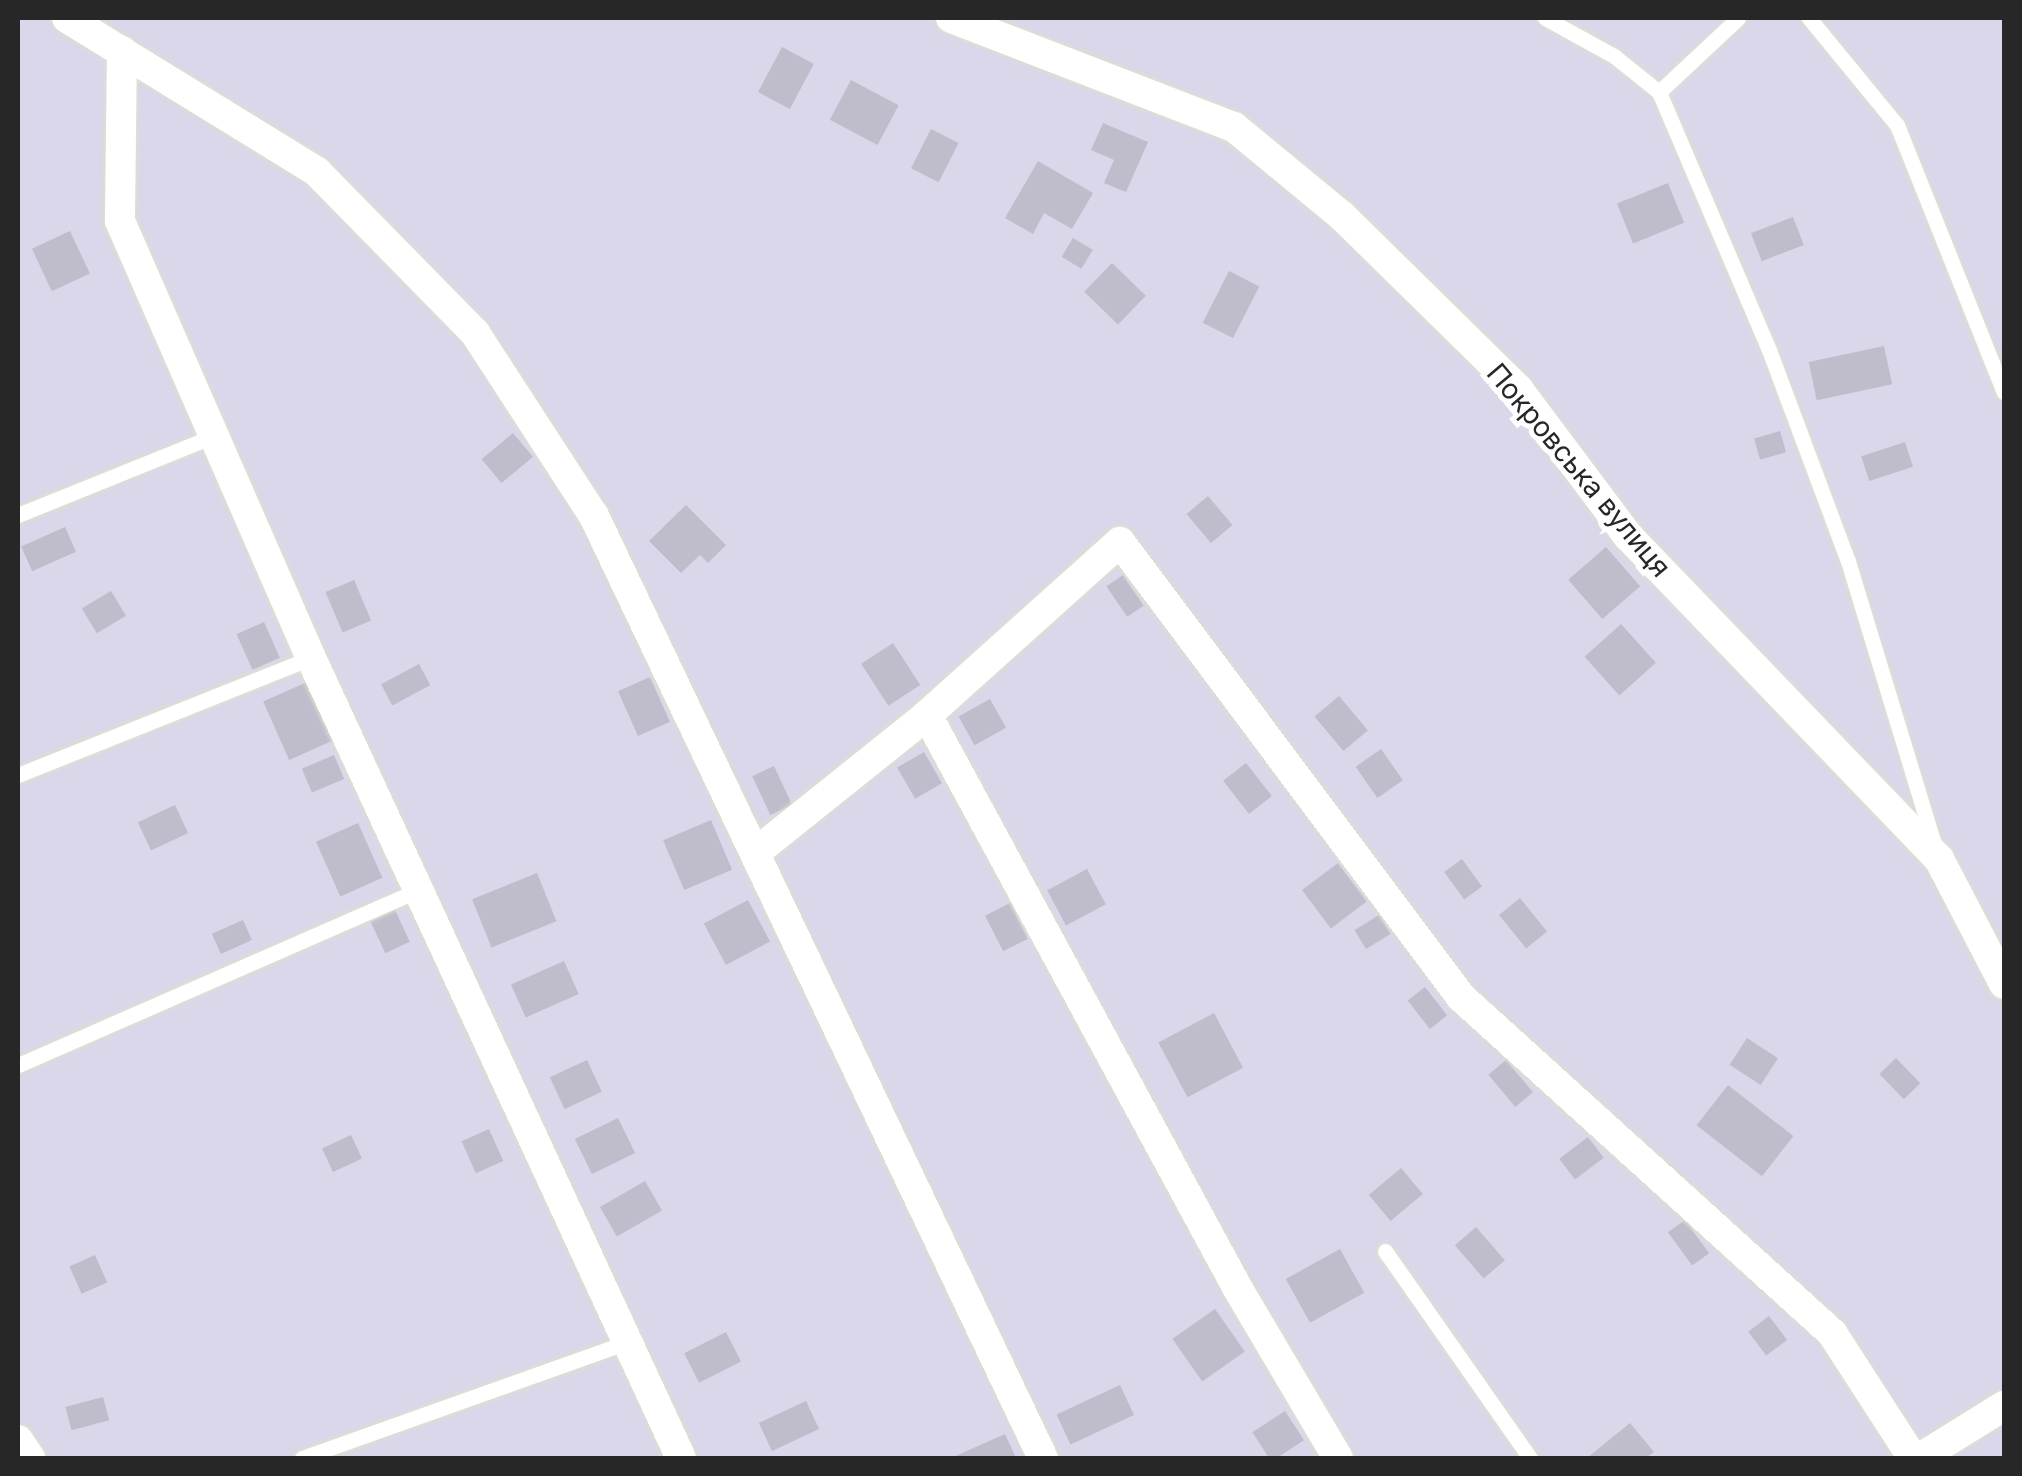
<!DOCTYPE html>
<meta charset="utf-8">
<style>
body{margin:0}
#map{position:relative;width:2022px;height:1476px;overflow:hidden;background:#dad7eb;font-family:Inter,sans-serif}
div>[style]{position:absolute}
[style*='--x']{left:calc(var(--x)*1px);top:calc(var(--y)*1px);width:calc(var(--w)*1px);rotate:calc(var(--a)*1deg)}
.building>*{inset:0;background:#bfbccc;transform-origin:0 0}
.roads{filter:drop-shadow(0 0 2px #d9e2cc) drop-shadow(0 0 2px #d9e2cc)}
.service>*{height:15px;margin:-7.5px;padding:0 7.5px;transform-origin:7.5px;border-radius:7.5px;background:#fff}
.minor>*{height:30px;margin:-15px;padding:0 15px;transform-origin:15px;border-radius:15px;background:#fff}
span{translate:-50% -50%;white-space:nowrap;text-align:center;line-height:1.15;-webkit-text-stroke:10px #fff;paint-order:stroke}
.street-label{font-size:28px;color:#272727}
.frame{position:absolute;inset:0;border:20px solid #272727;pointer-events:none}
</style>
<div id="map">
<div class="building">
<div style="left:782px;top:47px;width:36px;height:51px;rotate:28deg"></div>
<div style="left:851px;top:80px;width:54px;height:45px;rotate:28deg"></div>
<div style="clip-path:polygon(1103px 123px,1148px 142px,1126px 192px,1104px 183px,1114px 160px,1091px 150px)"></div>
<div style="left:931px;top:129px;width:31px;height:44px;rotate:27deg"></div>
<div style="clip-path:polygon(1038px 161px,1093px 193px,1072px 229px,1044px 213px,1033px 234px,1005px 218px)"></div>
<div style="left:1668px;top:183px;width:43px;height:55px;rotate:68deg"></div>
<div style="left:1793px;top:217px;width:30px;height:45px;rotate:69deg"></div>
<div style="left:70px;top:231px;width:47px;height:42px;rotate:65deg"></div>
<div style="left:1073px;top:238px;width:23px;height:22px;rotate:31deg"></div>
<div style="left:1112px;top:263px;width:47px;height:40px;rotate:44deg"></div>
<div style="left:1229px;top:271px;width:34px;height:58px;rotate:27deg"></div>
<div style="left:1884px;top:346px;width:39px;height:77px;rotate:78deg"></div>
<div style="left:1780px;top:431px;width:22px;height:27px;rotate:74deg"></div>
<div style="left:513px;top:433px;width:31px;height:41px;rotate:50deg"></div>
<div style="left:1905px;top:442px;width:26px;height:46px;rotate:72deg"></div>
<div style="left:1208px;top:496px;width:38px;height:28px;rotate:50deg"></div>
<div style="clip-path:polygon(686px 505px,726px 545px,708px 563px,700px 555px,681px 573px,649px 541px)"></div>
<div style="left:65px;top:527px;width:27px;height:48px;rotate:66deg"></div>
<div style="left:1606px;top:547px;width:52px;height:50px;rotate:49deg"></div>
<div style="left:1123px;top:575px;width:37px;height:20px;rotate:56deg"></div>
<div style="left:354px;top:580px;width:44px;height:31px;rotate:67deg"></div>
<div style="left:111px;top:591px;width:29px;height:34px;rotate:59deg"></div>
<div style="left:264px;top:622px;width:39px;height:30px;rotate:66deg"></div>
<div style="left:1621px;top:624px;width:52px;height:49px;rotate:48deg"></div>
<div style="left:893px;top:643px;width:50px;height:38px;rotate:57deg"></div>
<div style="left:419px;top:664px;width:24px;height:43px;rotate:62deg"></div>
<div style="left:650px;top:677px;width:49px;height:35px;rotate:66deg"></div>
<div style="left:307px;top:682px;width:64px;height:48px;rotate:66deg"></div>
<div style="left:1339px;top:696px;width:45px;height:32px;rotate:50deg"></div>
<div style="left:990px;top:699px;width:33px;height:36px;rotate:61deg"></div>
<div style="left:1381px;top:749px;width:38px;height:31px;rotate:55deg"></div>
<div style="left:924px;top:752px;width:36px;height:31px;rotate:60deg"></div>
<div style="left:334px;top:755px;width:26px;height:35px;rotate:67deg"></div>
<div style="left:1246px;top:763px;width:42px;height:29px;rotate:52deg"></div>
<div style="left:774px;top:766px;width:43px;height:24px;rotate:65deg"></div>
<div style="left:175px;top:805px;width:31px;height:41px;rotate:65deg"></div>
<div style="left:711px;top:820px;width:54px;height:52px;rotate:67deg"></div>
<div style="left:358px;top:823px;width:60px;height:46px;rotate:66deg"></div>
<div style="left:1462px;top:859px;width:34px;height:22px;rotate:54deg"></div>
<div style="left:1338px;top:863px;width:48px;height:45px;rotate:53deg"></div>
<div style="left:1087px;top:869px;width:40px;height:45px;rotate:62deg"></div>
<div style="left:537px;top:873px;width:52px;height:70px;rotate:68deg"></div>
<div style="left:1520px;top:898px;width:43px;height:27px;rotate:51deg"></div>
<div style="left:748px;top:900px;width:47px;height:50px;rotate:62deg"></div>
<div style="left:1010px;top:903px;width:40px;height:28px;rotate:63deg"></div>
<div style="left:395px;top:910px;width:35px;height:27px;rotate:65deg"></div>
<div style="left:1379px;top:915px;width:22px;height:29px;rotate:58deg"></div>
<div style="left:243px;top:920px;width:22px;height:34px;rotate:66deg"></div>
<div style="left:564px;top:961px;width:36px;height:58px;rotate:66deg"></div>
<div style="left:1425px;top:987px;width:36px;height:22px;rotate:52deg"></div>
<div style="left:1214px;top:1013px;width:62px;height:63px;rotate:62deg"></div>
<div style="left:1747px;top:1038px;width:37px;height:32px;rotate:33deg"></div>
<div style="left:1896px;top:1058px;width:35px;height:23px;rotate:46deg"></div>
<div style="left:587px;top:1060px;width:35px;height:41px;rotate:65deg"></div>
<div style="left:1506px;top:1060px;width:42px;height:23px;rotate:50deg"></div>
<div style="left:1728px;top:1085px;width:83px;height:51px;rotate:38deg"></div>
<div style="left:618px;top:1118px;width:39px;height:48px;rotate:64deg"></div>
<div style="left:489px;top:1129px;width:35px;height:30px;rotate:66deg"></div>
<div style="left:351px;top:1135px;width:26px;height:32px;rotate:65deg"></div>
<div style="left:1588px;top:1137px;width:26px;height:36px;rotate:53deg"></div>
<div style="left:1401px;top:1168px;width:34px;height:42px;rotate:50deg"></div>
<div style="left:645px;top:1181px;width:34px;height:52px;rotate:60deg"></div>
<div style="left:1685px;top:1220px;width:41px;height:21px;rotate:54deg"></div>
<div style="left:1476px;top:1227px;width:44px;height:28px;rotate:49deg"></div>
<div style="left:1340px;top:1249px;width:50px;height:62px;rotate:61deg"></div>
<div style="left:95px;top:1255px;width:30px;height:28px;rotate:66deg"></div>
<div style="left:1215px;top:1309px;width:52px;height:52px;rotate:55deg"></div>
<div style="left:1769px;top:1316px;width:30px;height:26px;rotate:53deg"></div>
<div style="left:726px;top:1332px;width:33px;height:47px;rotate:63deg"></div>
<div style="left:1120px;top:1385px;width:33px;height:70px;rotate:65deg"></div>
<div style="left:103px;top:1397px;width:24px;height:39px;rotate:75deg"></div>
<div style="left:806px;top:1401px;width:31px;height:52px;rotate:65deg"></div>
<div style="left:1285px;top:1411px;width:35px;height:39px;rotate:57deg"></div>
<div style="clip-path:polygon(1630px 1423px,1654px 1452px,1646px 1458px,1587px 1458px)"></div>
<div style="clip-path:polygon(1005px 1434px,1016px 1458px,951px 1458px)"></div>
</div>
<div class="roads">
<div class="service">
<div style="--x:1545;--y:18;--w:79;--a:28.8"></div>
<div style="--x:1614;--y:56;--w:58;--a:38.7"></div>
<div style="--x:1659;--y:92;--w:280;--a:66.9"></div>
<div style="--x:1769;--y:350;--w:225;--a:69.5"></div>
<div style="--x:1848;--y:561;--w:299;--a:73.1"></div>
<div style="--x:1809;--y:18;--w:139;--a:50.6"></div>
<div style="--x:1897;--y:125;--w:288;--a:68.2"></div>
<div style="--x:1659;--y:92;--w:108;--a:-43.1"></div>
<div style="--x:18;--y:515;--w:211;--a:-22"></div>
<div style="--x:18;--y:775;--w:315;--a:-21.8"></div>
<div style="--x:18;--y:1065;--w:438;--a:-23.6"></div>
<div style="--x:1385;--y:1251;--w:253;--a:55"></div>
<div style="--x:302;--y:1458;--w:345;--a:-19.6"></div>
</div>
<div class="minor">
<div style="--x:67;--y:18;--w:294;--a:31.6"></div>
<div style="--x:317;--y:172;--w:226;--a:45.5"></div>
<div style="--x:475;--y:333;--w:218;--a:57"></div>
<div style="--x:594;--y:516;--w:1044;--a:64.52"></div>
<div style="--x:951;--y:18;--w:303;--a:21.1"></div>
<div style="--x:1234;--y:127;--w:140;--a:39.5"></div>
<div style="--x:1342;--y:216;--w:247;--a:44.5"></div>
<div style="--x:1518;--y:389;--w:184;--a:53.2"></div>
<div style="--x:1628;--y:536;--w:448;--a:46.1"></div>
<div style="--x:1939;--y:859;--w:141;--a:62.5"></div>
<div style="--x:122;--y:51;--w:170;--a:90.7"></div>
<div style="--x:120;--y:221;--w:477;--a:66.4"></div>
<div style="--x:311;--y:658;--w:881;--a:65.18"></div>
<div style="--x:927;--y:715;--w:259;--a:-41.9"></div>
<div style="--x:1120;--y:542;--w:569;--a:53.15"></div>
<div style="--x:1461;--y:997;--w:501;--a:42.17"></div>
<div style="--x:1832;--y:1333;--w:149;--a:57.1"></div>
<div style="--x:755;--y:853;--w:221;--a:-38.7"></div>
<div style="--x:927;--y:715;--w:653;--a:61.55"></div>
<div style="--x:1238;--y:1289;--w:196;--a:59.4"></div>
<div style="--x:18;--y:1440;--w:22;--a:56"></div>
<div style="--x:1920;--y:1458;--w:99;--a:-31.8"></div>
</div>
</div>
<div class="street-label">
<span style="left:1579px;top:470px;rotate:50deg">Покровська вулиця</span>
</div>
<div class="frame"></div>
</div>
